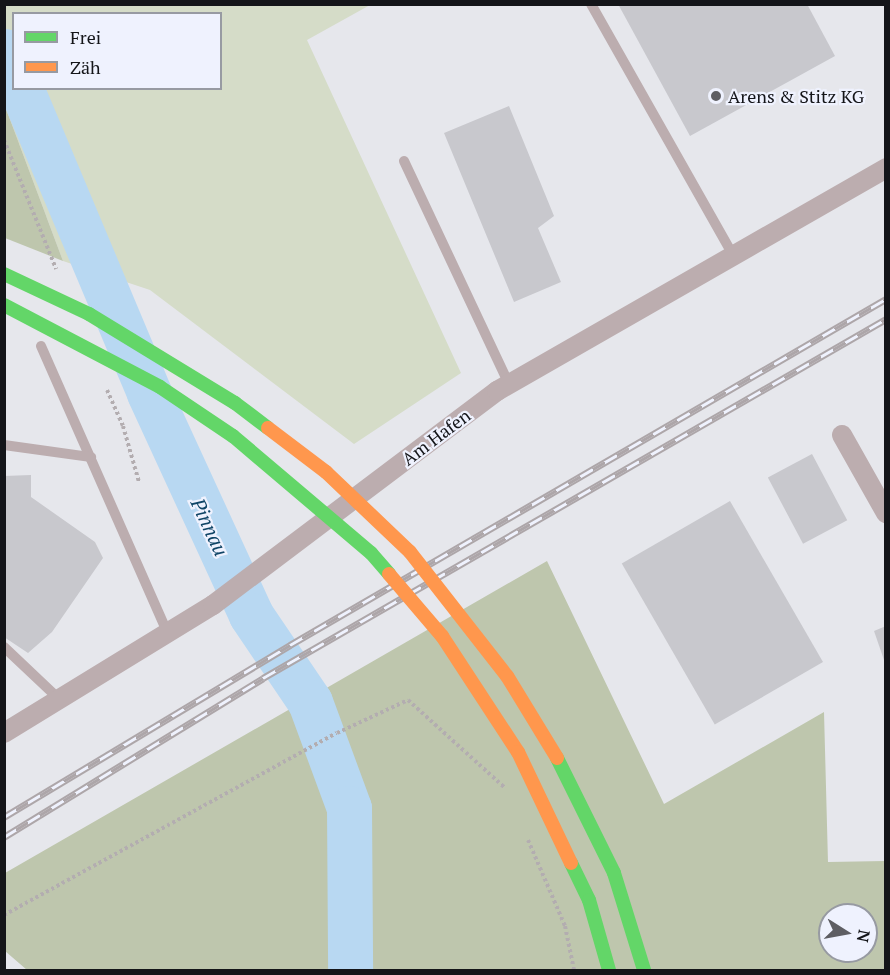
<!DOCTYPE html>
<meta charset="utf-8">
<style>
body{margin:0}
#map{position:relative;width:890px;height:975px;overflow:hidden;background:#e6e7ec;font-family:"PT Serif",serif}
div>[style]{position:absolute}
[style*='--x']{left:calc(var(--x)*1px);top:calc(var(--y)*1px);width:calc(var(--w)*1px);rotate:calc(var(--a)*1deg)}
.green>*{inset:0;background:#d5dcc8}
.forest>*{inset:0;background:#bec6ad}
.river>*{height:45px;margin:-22.5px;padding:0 22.5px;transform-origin:22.5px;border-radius:22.5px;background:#b8d8f2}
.building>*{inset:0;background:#c8c8cd;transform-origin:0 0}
.path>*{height:4px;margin-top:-2px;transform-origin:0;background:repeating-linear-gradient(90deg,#b3adb0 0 3px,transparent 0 6px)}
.lane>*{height:10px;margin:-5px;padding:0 5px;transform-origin:5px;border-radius:5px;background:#bcadaf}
.street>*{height:20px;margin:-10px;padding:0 10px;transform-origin:10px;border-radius:10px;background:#bcadaf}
.rail>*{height:7px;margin-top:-3.5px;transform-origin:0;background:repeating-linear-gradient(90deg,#eff2fe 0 14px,#ada6a9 0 28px);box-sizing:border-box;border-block:2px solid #ada6a9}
.fast-bridge>*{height:14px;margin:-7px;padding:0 7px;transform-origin:7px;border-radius:7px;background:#63d668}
.slow-bridge>*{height:14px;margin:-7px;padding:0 7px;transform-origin:7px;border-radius:7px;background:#ff974d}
.dots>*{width:16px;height:16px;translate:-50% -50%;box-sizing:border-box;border:3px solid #eff2fe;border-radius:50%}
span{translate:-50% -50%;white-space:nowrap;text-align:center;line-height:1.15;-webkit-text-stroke:4.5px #eff2fe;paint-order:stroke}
.poi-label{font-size:18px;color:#141519}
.left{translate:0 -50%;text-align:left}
.street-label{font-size:18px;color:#141519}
.water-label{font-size:20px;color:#104567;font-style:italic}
.frame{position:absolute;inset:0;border:6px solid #141519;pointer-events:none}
.legend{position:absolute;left:12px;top:12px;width:210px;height:78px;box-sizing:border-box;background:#eff2fe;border:2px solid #979aa2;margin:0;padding:8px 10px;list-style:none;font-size:18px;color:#141519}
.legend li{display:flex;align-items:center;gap:12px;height:30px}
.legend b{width:30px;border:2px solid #979aa2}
.north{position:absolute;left:818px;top:903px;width:60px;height:60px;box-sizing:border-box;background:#eff2fe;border:2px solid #979aa2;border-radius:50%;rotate:101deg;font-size:16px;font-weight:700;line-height:24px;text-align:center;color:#141519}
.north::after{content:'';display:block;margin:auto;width:21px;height:27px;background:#5e5e63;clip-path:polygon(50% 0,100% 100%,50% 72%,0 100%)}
</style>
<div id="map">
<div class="green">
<div style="clip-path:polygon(evenodd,5px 5px,370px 5px,307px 40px,461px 373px,354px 444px,150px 290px,63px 261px,5px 106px,5px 5px,14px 14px,220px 14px,220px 88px,14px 88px,14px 14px)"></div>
</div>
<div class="forest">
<div style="clip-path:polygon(4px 106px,5px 106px,63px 261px,5px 238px)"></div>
<div style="clip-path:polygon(evenodd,547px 561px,664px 804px,824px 712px,828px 862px,885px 861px,885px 970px,27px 970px,5px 951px,5px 873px,547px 561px,830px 915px,866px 915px,866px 951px,830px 951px,830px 915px)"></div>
</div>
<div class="river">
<div style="--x:4;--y:51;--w:23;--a:65"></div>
<div style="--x:21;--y:88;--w:331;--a:67.2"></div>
<div style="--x:149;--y:393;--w:244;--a:65.3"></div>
<div style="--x:251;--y:615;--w:105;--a:55.9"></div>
<div style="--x:310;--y:702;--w:113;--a:69.8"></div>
<div style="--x:349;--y:808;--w:162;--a:89.6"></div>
</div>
<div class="building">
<div style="clip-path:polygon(618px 4px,807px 4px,835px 56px,690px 136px)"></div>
<div style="clip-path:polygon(509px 106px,554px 216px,538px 228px,561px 282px,514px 302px,444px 133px)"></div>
<div style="left:812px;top:454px;width:75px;height:50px;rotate:62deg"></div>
<div style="clip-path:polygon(31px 475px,31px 497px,95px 542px,103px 558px,52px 632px,28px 653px,4px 637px,4px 476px)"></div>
<div style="left:730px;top:501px;width:186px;height:125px;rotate:60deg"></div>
<div style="clip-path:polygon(886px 626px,886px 663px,885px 663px,874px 631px)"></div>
</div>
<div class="path">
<div style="--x:4;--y:140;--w:139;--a:68"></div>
<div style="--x:107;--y:390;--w:39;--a:66"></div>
<div style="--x:123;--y:426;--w:58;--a:74.1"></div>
<div style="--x:528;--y:840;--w:94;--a:66.7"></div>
<div style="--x:565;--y:926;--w:45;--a:78.4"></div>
<div style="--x:4;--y:915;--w:379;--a:-28.7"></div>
<div style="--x:337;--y:733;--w:78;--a:-24.9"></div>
<div style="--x:408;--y:700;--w:130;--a:42.2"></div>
</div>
<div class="lane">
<div style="--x:591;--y:4;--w:288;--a:60.5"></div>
<div style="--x:404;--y:161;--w:246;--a:64.8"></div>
<div style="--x:41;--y:346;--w:315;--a:66.2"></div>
<div style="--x:4;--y:445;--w:88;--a:7.9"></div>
<div style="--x:4;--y:647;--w:77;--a:43.4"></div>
</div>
<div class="street">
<div style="--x:842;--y:435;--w:90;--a:60.6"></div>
<div style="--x:4;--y:733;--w:245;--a:-31.5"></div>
<div style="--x:213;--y:605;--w:356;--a:-37"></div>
<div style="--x:497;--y:391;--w:448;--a:-29.8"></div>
</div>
<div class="rail">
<div style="--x:4;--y:817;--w:334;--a:-31"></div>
<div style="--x:290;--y:645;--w:689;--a:-30.14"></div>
<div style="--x:4;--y:837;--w:304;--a:-31.5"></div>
<div style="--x:263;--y:678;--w:719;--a:-29.95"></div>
</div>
<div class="fast-bridge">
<div style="--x:4;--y:274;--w:94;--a:25.2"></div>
<div style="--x:89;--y:314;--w:171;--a:31.4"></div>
<div style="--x:235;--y:403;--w:41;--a:37.1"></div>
<div style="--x:4;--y:305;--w:176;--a:27.7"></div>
<div style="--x:160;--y:387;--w:88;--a:33.9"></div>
<div style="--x:233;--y:436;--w:181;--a:40.3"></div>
<div style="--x:371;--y:553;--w:28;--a:49"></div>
<div style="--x:557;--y:758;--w:128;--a:63.6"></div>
<div style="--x:614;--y:873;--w:102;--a:72.8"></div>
<div style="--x:571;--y:863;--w:41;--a:64.1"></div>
<div style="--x:589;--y:900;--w:73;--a:74.1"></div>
</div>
<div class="slow-bridge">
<div style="--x:268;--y:428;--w:73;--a:37.2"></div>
<div style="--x:326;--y:472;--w:116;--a:43.6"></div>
<div style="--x:410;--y:552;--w:157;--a:52"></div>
<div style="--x:507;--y:676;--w:96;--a:58.6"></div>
<div style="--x:389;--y:574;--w:82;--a:49.5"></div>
<div style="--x:442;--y:636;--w:139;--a:56.8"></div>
<div style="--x:518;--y:752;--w:123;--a:64.5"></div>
</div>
<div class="dots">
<div style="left:716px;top:96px;background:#5e5e63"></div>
</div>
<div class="poi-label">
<span class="left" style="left:728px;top:96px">Arens &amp; Stitz KG</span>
</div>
<div class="street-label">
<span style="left:436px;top:437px;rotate:-37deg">Am Hafen</span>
</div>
<div class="water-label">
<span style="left:210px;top:527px;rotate:65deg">Pinnau</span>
</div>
<div class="frame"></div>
<ul class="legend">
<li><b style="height:8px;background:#63d668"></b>Frei</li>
<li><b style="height:8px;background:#ff974d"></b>Zäh</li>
</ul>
<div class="north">N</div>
</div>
